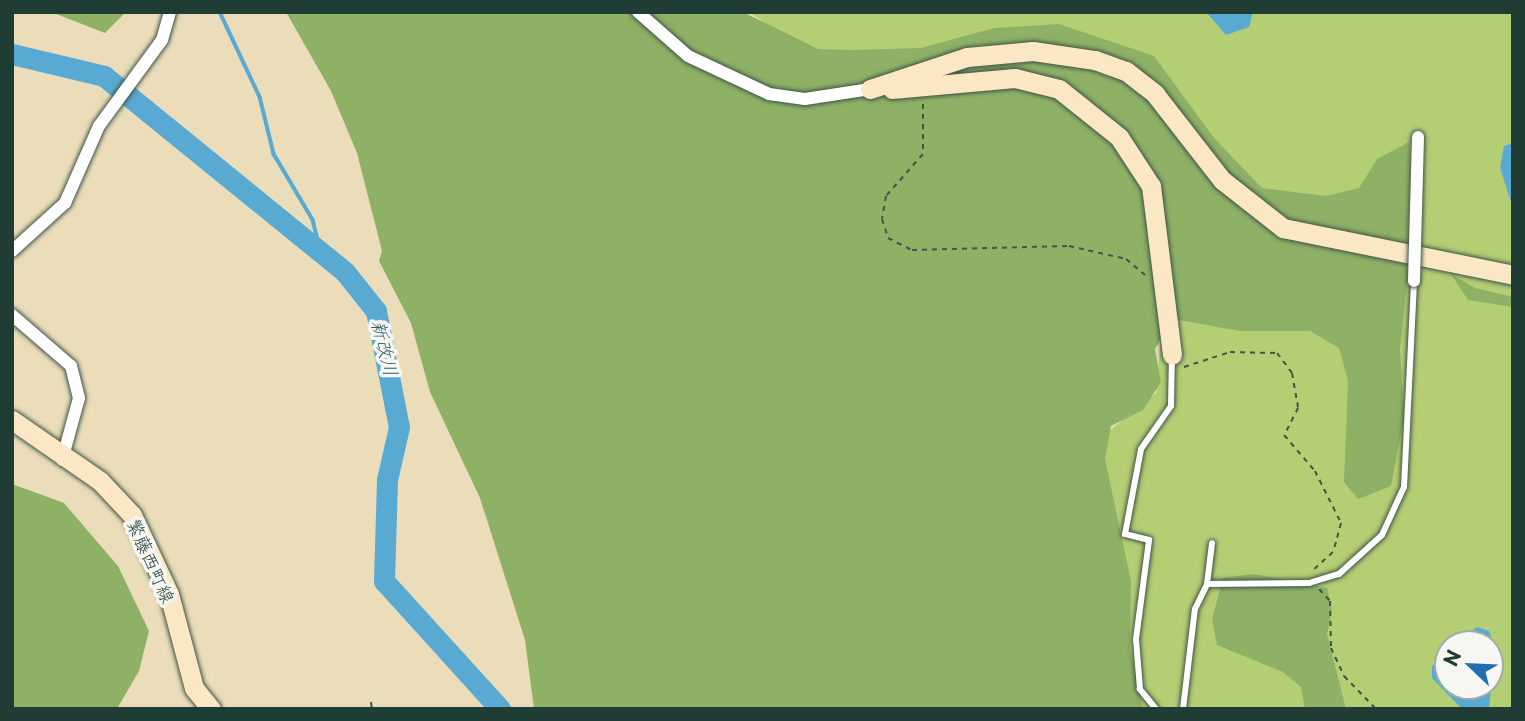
<!DOCTYPE html>
<meta charset="utf-8">
<style>
body{margin:0}
#map{position:relative;width:1525px;height:721px;overflow:hidden;background:#ebddba;font-family:"Playpen Sans","Klee One",sans-serif}
div>[style]{position:absolute}
[style*='--x']{left:calc(var(--x)*1px);top:calc(var(--y)*1px);width:calc(var(--w)*1px);rotate:calc(var(--a)*1deg)}
.green>*{inset:0;background:#b4ce74}
.forest>*{inset:0;background:#8fb166}
.water>*{inset:0;background:#58aad3}
.stream>*{height:3.5px;margin:-1.75px;padding:0 1.75px;transform-origin:1.75px;border-radius:1.75px;background:#58aad3}
.river>*{height:21px;margin:-10.5px;padding:0 10.5px;transform-origin:10.5px;border-radius:10.5px;background:#58aad3}
.path>*{height:2px;margin-top:-1px;transform-origin:0;background:repeating-linear-gradient(90deg,#3e5548 0 5px,transparent 0 10px)}
.roads{filter:drop-shadow(0 0 2px #3e5548) drop-shadow(0 0 2px #3e5548)}
.lane>*{height:6px;margin:-3px;padding:0 3px;transform-origin:3px;border-radius:3px;background:#fff}
.street>*{height:12px;margin:-6px;padding:0 6px;transform-origin:6px;border-radius:6px;background:#fff}
.secondary>*{height:19px;margin:-9.5px;padding:0 9.5px;transform-origin:9.5px;border-radius:9.5px;background:#fbe7c3}
.bridges{filter:drop-shadow(0 0 2px #3e5548) drop-shadow(0 0 2px #3e5548)}
.street-bridge>*{height:12px;margin:-6px;padding:0 6px;transform-origin:6px;border-radius:6px;background:#fff}
span{translate:-50% -50%;white-space:nowrap;text-align:center;line-height:1.15;-webkit-text-stroke:7px #f6f6f2;paint-order:stroke}
.street-label{font-size:18px;color:#1f3d34}
.water-label{font-size:19px;color:#305e64;font-style:italic}
.frame{position:absolute;inset:0;border:14px solid #1f3d34;pointer-events:none}
.north{position:absolute;left:1434px;top:630px;width:70px;height:70px;box-sizing:border-box;background:#f6f6f2;border:2px solid #a0aca6;border-radius:50%;rotate:293deg;font-size:19px;font-weight:700;line-height:28px;text-align:center;color:#1f3d34}
.north::after{content:'';display:block;margin:auto;width:24px;height:32px;background:#1f6fb2;clip-path:polygon(50% 0,100% 100%,50% 72%,0 100%)}
</style>
<div id="map">
<div class="green">
<div style="clip-path:polygon(evenodd,749px 12px,1513px 12px,1513px 709px,1132px 709px,1098px 440px,1156px 393px,1162px 323px,853px 65px,791px 41px,749px 12px,1448px 644px,1490px 644px,1490px 686px,1448px 686px,1448px 644px)"></div>
</div>
<div class="forest">
<div style="clip-path:polygon(51px 12px,126px 12px,105px 33px)"></div>
<div style="clip-path:polygon(286px 12px,743px 12px,818px 49px,851px 50px,921px 48px,994px 28px,1059px 24px,1154px 56px,1214px 138px,1262px 188px,1326px 196px,1359px 188px,1377px 159px,1409px 142px,1413px 228px,1400px 349px,1404px 418px,1391px 486px,1358px 499px,1344px 482px,1348px 381px,1339px 348px,1310px 331px,1240px 331px,1173px 319px,1155px 349px,1161px 382px,1143px 410px,1111px 426px,1105px 459px,1131px 581px,1130px 650px,1143px 709px,534px 709px,525px 640px,480px 498px,430px 392px,411px 323px,379px 261px,382px 251px,357px 153px,331px 91px)"></div>
<div style="clip-path:polygon(1451px 274px,1475px 288px,1513px 297px,1513px 307px,1468px 300px)"></div>
<div style="clip-path:polygon(12px 484px,64px 503px,118px 566px,149px 631px,139px 671px,117px 709px,12px 709px)"></div>
<div style="clip-path:polygon(1253px 574px,1327px 588px,1332px 610px,1327px 634px,1346px 709px,1305px 709px,1301px 687px,1283px 672px,1217px 645px,1212px 619px,1223px 578px)"></div>
</div>
<div class="water">
<div style="clip-path:polygon(1206px 12px,1253px 12px,1249px 27px,1226px 35px)"></div>
<div style="clip-path:polygon(1513px 143px,1513px 208px,1500px 168px,1504px 146px)"></div>
<div style="clip-path:polygon(1477px 627px,1489px 631px,1495px 648px,1489px 709px,1462px 709px,1432px 678px,1432px 666px,1448px 652px,1448px 686px,1490px 686px,1490px 644px,1456px 644px)"></div>
</div>
<div class="stream">
<div style="--x:220;--y:12;--w:94;--a:64.8"></div>
<div style="--x:260;--y:97;--w:59;--a:76.2"></div>
<div style="--x:274;--y:154;--w:77;--a:59.4"></div>
<div style="--x:313;--y:220;--w:33;--a:76"></div>
</div>
<div class="river">
<div style="--x:12;--y:54;--w:95;--a:13.4"></div>
<div style="--x:104;--y:76;--w:311;--a:39.1"></div>
<div style="--x:345;--y:272;--w:50;--a:51.5"></div>
<div style="--x:376;--y:311;--w:118;--a:78.8"></div>
<div style="--x:399;--y:427;--w:54;--a:102.8"></div>
<div style="--x:387;--y:480;--w:101;--a:91.7"></div>
<div style="--x:384;--y:581;--w:173;--a:47.8"></div>
</div>
<div class="path">
<div style="--x:923;--y:104;--w:50;--a:90"></div>
<div style="--x:923;--y:154;--w:56;--a:131.4"></div>
<div style="--x:886;--y:196;--w:23;--a:100"></div>
<div style="--x:882;--y:219;--w:20;--a:72"></div>
<div style="--x:888;--y:238;--w:27;--a:27"></div>
<div style="--x:912;--y:250;--w:157;--a:-1.5"></div>
<div style="--x:1069;--y:246;--w:58;--a:12.8"></div>
<div style="--x:1126;--y:259;--w:25;--a:40"></div>
<div style="--x:1184;--y:367;--w:48;--a:-18.1"></div>
<div style="--x:1230;--y:352;--w:47;--a:1.2"></div>
<div style="--x:1277;--y:353;--w:25;--a:53"></div>
<div style="--x:1292;--y:373;--w:36;--a:80"></div>
<div style="--x:1298;--y:408;--w:30;--a:117"></div>
<div style="--x:1284;--y:435;--w:48;--a:49.3"></div>
<div style="--x:1315;--y:471;--w:58;--a:63.4"></div>
<div style="--x:1341;--y:523;--w:30;--a:105"></div>
<div style="--x:1333;--y:552;--w:28;--a:138"></div>
<div style="--x:1319;--y:589;--w:16;--a:47"></div>
<div style="--x:1330;--y:601;--w:47;--a:88.8"></div>
<div style="--x:1331;--y:648;--w:31;--a:65"></div>
<div style="--x:1344;--y:676;--w:46;--a:45.9"></div>
<div style="--x:371;--y:702;--w:7;--a:82"></div>
</div>
<div class="roads">
<div class="lane">
<div style="--x:1207;--y:584;--w:102;--a:-0.6"></div>
<div style="--x:1309;--y:583;--w:31;--a:-17"></div>
<div style="--x:1339;--y:574;--w:58;--a:-42.2"></div>
<div style="--x:1382;--y:535;--w:53;--a:-65.4"></div>
<div style="--x:1404;--y:487;--w:206;--a:-87.2"></div>
<div style="--x:1156;--y:709;--w:26;--a:-129"></div>
<div style="--x:1140;--y:689;--w:50;--a:-94.6"></div>
<div style="--x:1136;--y:639;--w:100;--a:-82.5"></div>
<div style="--x:1149;--y:540;--w:25;--a:-166"></div>
<div style="--x:1125;--y:534;--w:86;--a:-79.3"></div>
<div style="--x:1141;--y:449;--w:52;--a:-55.1"></div>
<div style="--x:1171;--y:406;--w:50;--a:-88.9"></div>
<div style="--x:1183;--y:709;--w:101;--a:-83.2"></div>
<div style="--x:1195;--y:609;--w:28;--a:-64"></div>
<div style="--x:1207;--y:584;--w:41;--a:-83"></div>
</div>
<div class="street">
<div style="--x:638;--y:12;--w:67;--a:41.3"></div>
<div style="--x:688;--y:56;--w:89;--a:25.1"></div>
<div style="--x:769;--y:94;--w:36;--a:8"></div>
<div style="--x:805;--y:99;--w:66;--a:-8.7"></div>
<div style="--x:12;--y:251;--w:72;--a:-42.2"></div>
<div style="--x:65;--y:203;--w:84;--a:-66.2"></div>
<div style="--x:99;--y:126;--w:107;--a:-53.8"></div>
<div style="--x:162;--y:40;--w:29;--a:-74"></div>
<div style="--x:12;--y:315;--w:78;--a:40.8"></div>
<div style="--x:71;--y:366;--w:33;--a:76"></div>
<div style="--x:79;--y:398;--w:64;--a:105.3"></div>
</div>
<div class="secondary">
<div style="--x:870;--y:89;--w:102;--a:-18.3"></div>
<div style="--x:967;--y:57;--w:66;--a:-5.2"></div>
<div style="--x:1033;--y:51;--w:63;--a:8.3"></div>
<div style="--x:1095;--y:60;--w:33;--a:20"></div>
<div style="--x:1126;--y:71;--w:37;--a:38"></div>
<div style="--x:1155;--y:94;--w:109;--a:52.1"></div>
<div style="--x:1222;--y:180;--w:78;--a:38.2"></div>
<div style="--x:1283;--y:228;--w:235;--a:11.5"></div>
<div style="--x:892;--y:89;--w:123;--a:-5.1"></div>
<div style="--x:1015;--y:78;--w:45;--a:14"></div>
<div style="--x:1059;--y:89;--w:77;--a:38.7"></div>
<div style="--x:1119;--y:137;--w:59;--a:56.9"></div>
<div style="--x:1151;--y:186;--w:170;--a:82.9"></div>
<div style="--x:12;--y:420;--w:107;--a:34.7"></div>
<div style="--x:100;--y:481;--w:47;--a:46.7"></div>
<div style="--x:132;--y:515;--w:87;--a:64.9"></div>
<div style="--x:169;--y:594;--w:97;--a:75.1"></div>
<div style="--x:194;--y:688;--w:27;--a:51"></div>
</div>
</div>
<div class="bridges">
<div class="street-bridge">
<div style="--x:1414;--y:281;--w:144;--a:-88.4"></div>
</div>
</div>
<div class="street-label">
<span style="left:151px;top:561px;rotate:66deg">繁藤西町線</span>
</div>
<div class="water-label">
<span style="left:385px;top:348px;rotate:76deg">新改川</span>
</div>
<div class="frame"></div>
<div class="north">N</div>
</div>
